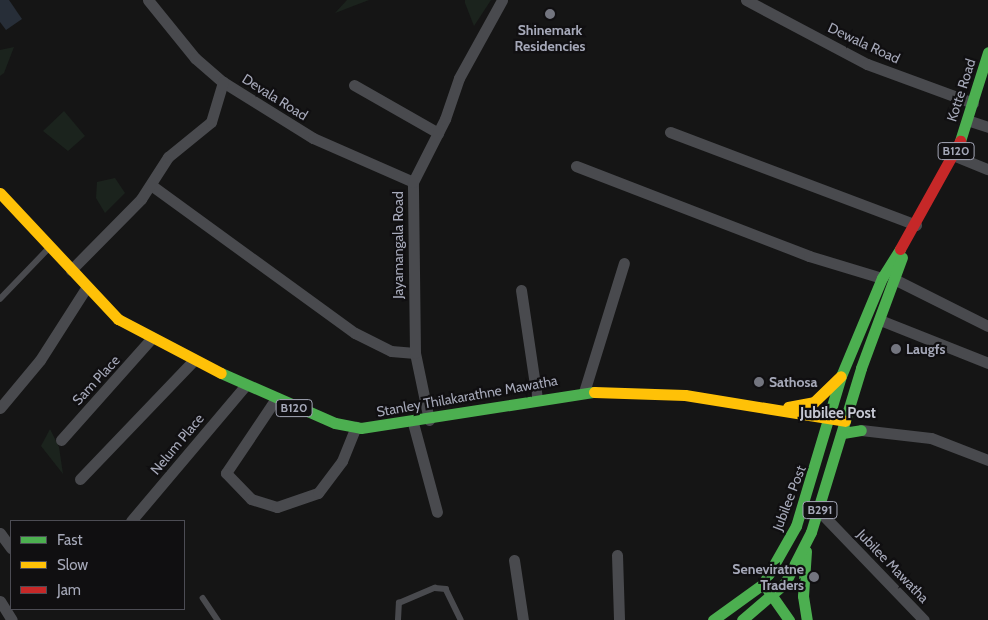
<!DOCTYPE html>
<style>
body{margin:0}
#map{position:relative;width:988px;height:620px;overflow:hidden;background:#151515;font-family:Cabin,sans-serif}
div>[style]{position:absolute}
[style*='--x']{left:calc(var(--x)*1px);top:calc(var(--y)*1px);width:calc(var(--w)*1px);rotate:calc(var(--a)*1deg)}
.green>*{inset:0;background:#1b231d}
.water>*{inset:0;background:#272e38}
.lane>*{height:5.5px;margin:-2.75px;padding:0 2.75px;transform-origin:2.75px;border-radius:2.75px;background:#494a4e}
.street>*{height:11px;margin:-5.5px;padding:0 5.5px;transform-origin:5.5px;border-radius:5.5px;background:#494a4e}
.fast>*{height:11px;margin:-5.5px;padding:0 5.5px;transform-origin:5.5px;border-radius:5.5px;background:#4caf50}
.slow>*{height:11px;margin:-5.5px;padding:0 5.5px;transform-origin:5.5px;border-radius:5.5px;background:#ffc107}
.jam>*{height:11px;margin:-5.5px;padding:0 5.5px;transform-origin:5.5px;border-radius:5.5px;background:#c62828}
.dots>*{width:14px;height:14px;translate:-50% -50%;box-sizing:border-box;border:2px solid #100f11;border-radius:50%}
span{translate:-50% -50%;white-space:nowrap;text-align:center;line-height:1.15;-webkit-text-stroke:4.5px #100f11;paint-order:stroke}
.shield-label span{padding:1px 4px;background:#100f11;border:1px solid;border-radius:4px;-webkit-text-stroke-width:0}
.shield-label{font-size:12px;color:#a5a8b8;font-weight:700}
.poi-label{font-size:14px;color:#a5a8b8;font-weight:700}
.left{translate:0 -50%;text-align:left}
.right{translate:-100% -50%;text-align:right}
.street-label{font-size:14px;color:#a5a8b8}
.neighbourhood-label{font-size:15px;color:#c6c8d3;font-weight:700}
.legend{position:absolute;left:10px;top:520px;width:175px;height:90px;box-sizing:border-box;background:#100f11;border:1px solid #4c4c54;margin:0;padding:6px 9px;list-style:none;font-size:15px;color:#a5a8b8}
.legend li{display:flex;align-items:center;gap:10px;height:25px}
.legend b{width:25px;border:1px solid #4c4c54}
</style>
<div id="map">
<div class="green">
<div style="clip-path:polygon(347px 0,369px 0,335px 13px)"></div>
<div style="clip-path:polygon(465px 0,491px 0,474px 26px,465px 3px)"></div>
<div style="clip-path:polygon(14px 47px,4px 73px,0 76px,0 50px)"></div>
<div style="clip-path:polygon(64px 111px,85px 136px,68px 151px,43px 131px)"></div>
<div style="clip-path:polygon(115px 178px,125px 193px,105px 213px,96px 198px,97px 182px)"></div>
<div style="clip-path:polygon(50px 429px,59px 447px,63px 474px,41px 446px)"></div>
</div>
<div class="water">
<div style="clip-path:polygon(0 0,9px 0,22px 19px,6px 30px,0 22px)"></div>
</div>
<div class="lane">
<div style="--x:0;--y:299;--w:71;--a:-46.1"></div>
<div style="--x:203;--y:598;--w:27;--a:56"></div>
<div style="--x:398;--y:620;--w:17;--a:-87"></div>
<div style="--x:399;--y:603;--w:39;--a:-23"></div>
<div style="--x:435;--y:588;--w:11;--a:5"></div>
<div style="--x:446;--y:589;--w:34;--a:64"></div>
</div>
<div class="street">
<div style="--x:148;--y:0;--w:75;--a:51"></div>
<div style="--x:195;--y:58;--w:37;--a:41"></div>
<div style="--x:223;--y:82;--w:106;--a:31.9"></div>
<div style="--x:313;--y:138;--w:109;--a:23.7"></div>
<div style="--x:746;--y:0;--w:137;--a:27.9"></div>
<div style="--x:867;--y:64;--w:113;--a:20.2"></div>
<div style="--x:354;--y:85;--w:97;--a:29.7"></div>
<div style="--x:967;--y:120;--w:22;--a:18"></div>
<div style="--x:670;--y:132;--w:263;--a:20.7"></div>
<div style="--x:955;--y:156;--w:35;--a:22"></div>
<div style="--x:576;--y:166;--w:250;--a:21.1"></div>
<div style="--x:809;--y:256;--w:76;--a:16.8"></div>
<div style="--x:151;--y:185;--w:252;--a:36"></div>
<div style="--x:355;--y:333;--w:40;--a:26.6"></div>
<div style="--x:391;--y:351;--w:24;--a:5"></div>
<div style="--x:71;--y:270;--w:100;--a:-45.4"></div>
<div style="--x:141;--y:199;--w:50;--a:-57.3"></div>
<div style="--x:168;--y:157;--w:55;--a:-39.1"></div>
<div style="--x:211;--y:122;--w:42;--a:-73.3"></div>
<div style="--x:896;--y:280;--w:103;--a:26.6"></div>
<div style="--x:521;--y:290;--w:110;--a:81.6"></div>
<div style="--x:880;--y:320;--w:116;--a:21.7"></div>
<div style="--x:584;--y:392;--w:135;--a:-72.8"></div>
<div style="--x:275;--y:400;--w:88;--a:123.9"></div>
<div style="--x:226;--y:473;--w:36;--a:46"></div>
<div style="--x:251;--y:499;--w:27;--a:17"></div>
<div style="--x:277;--y:507;--w:43;--a:-18.9"></div>
<div style="--x:318;--y:493;--w:40;--a:-53"></div>
<div style="--x:342;--y:461;--w:37;--a:-68"></div>
<div style="--x:0;--y:408;--w:62;--a:-50.2"></div>
<div style="--x:40;--y:360;--w:85;--a:-57.4"></div>
<div style="--x:429;--y:420;--w:68;--a:-101.8"></div>
<div style="--x:415;--y:353;--w:171;--a:-90.7"></div>
<div style="--x:413;--y:182;--w:71;--a:-63.1"></div>
<div style="--x:445;--y:119;--w:43;--a:-71.1"></div>
<div style="--x:459;--y:78;--w:89;--a:-61.1"></div>
<div style="--x:413;--y:423;--w:92;--a:74.9"></div>
<div style="--x:861;--y:430;--w:70;--a:6.5"></div>
<div style="--x:931;--y:438;--w:61;--a:21.1"></div>
<div style="--x:61;--y:440;--w:135;--a:-48.3"></div>
<div style="--x:80;--y:479;--w:165;--a:-46.2"></div>
<div style="--x:819;--y:511;--w:151;--a:46.1"></div>
<div style="--x:131;--y:521;--w:177;--a:-49.8"></div>
<div style="--x:0;--y:533;--w:19;--a:54"></div>
<div style="--x:617;--y:555;--w:65;--a:88.2"></div>
<div style="--x:514;--y:560;--w:61;--a:81.5"></div>
<div style="--x:0;--y:601;--w:22;--a:58"></div>
</div>
<div class="fast">
<div style="--x:960;--y:141;--w:93;--a:-72.5"></div>
<div style="--x:221;--y:373;--w:124;--a:23.7"></div>
<div style="--x:335;--y:423;--w:26;--a:11"></div>
<div style="--x:361;--y:428;--w:236;--a:-8.8"></div>
<div style="--x:843;--y:433;--w:18;--a:-9"></div>
<div style="--x:806;--y:551;--w:45;--a:93.8"></div>
<div style="--x:803;--y:596;--w:24;--a:81"></div>
<div style="--x:765;--y:586;--w:42;--a:54.8"></div>
<div style="--x:713;--y:620;--w:62;--a:-35.8"></div>
<div style="--x:763;--y:584;--w:67;--a:-60.4"></div>
<div style="--x:796;--y:526;--w:157;--a:-73.3"></div>
<div style="--x:841;--y:376;--w:106;--a:-67.3"></div>
<div style="--x:882;--y:278;--w:34;--a:-58"></div>
<div style="--x:742;--y:620;--w:57;--a:-40.7"></div>
<div style="--x:785;--y:583;--w:57;--a:-63"></div>
<div style="--x:811;--y:532;--w:171;--a:-73"></div>
<div style="--x:861;--y:368;--w:118;--a:-69.7"></div>
</div>
<div class="slow">
<div style="--x:0;--y:193;--w:173;--a:46.9"></div>
<div style="--x:118;--y:319;--w:116;--a:27.7"></div>
<div style="--x:594;--y:392;--w:91;--a:1.9"></div>
<div style="--x:685;--y:395;--w:162;--a:9.2"></div>
<div style="--x:788;--y:407;--w:26;--a:-11"></div>
<div style="--x:814;--y:402;--w:37;--a:-44"></div>
</div>
<div class="jam">
<div style="--x:900;--y:249;--w:124;--a:-60.9"></div>
</div>
<div class="dots">
<div style="left:550px;top:14px;background:#73757f"></div>
<div style="left:896px;top:349px;background:#73757f"></div>
<div style="left:759px;top:382px;background:#73757f"></div>
<div style="left:814px;top:577px;background:#73757f"></div>
</div>
<div class="shield-label">
<span style="left:956px;top:151px">B120</span>
<span style="left:294px;top:408px">B120</span>
<span style="left:820px;top:510px">B291</span>
</div>
<div class="poi-label">
<span style="left:550px;top:38px">Shinemark<br>Residencies</span>
<span class="left" style="left:906px;top:349px">Laugfs</span>
<span class="left" style="left:769px;top:382px">Sathosa</span>
<span class="right" style="left:804px;top:577px">Seneviratne<br>Traders</span>
</div>
<div class="street-label">
<span style="left:864px;top:43px;rotate:25deg">Dewala Road</span>
<span style="left:961px;top:90px;rotate:-72deg">Kotte Road</span>
<span style="left:275px;top:97px;rotate:32deg">Devala Road</span>
<span style="left:398px;top:245px;rotate:-90deg">Jayamangala Road</span>
<span style="left:96px;top:380px;rotate:-47deg">Sam Place</span>
<span style="left:467px;top:396px;rotate:-10deg">Stanley Thilakarathne Mawatha</span>
<span style="left:177px;top:444px;rotate:-50deg">Nelum Place</span>
<span style="left:789px;top:498px;rotate:-69deg">Jubilee Post</span>
<span style="left:893px;top:566px;rotate:46deg">Jubilee Mawatha</span>
</div>
<div class="neighbourhood-label">
<span style="left:838px;top:414px">Jubilee Post</span>
</div>
<ul class="legend">
<li><b style="height:6px;background:#4caf50"></b>Fast</li>
<li><b style="height:6px;background:#ffc107"></b>Slow</li>
<li><b style="height:6px;background:#c62828"></b>Jam</li>
</ul>
</div>
